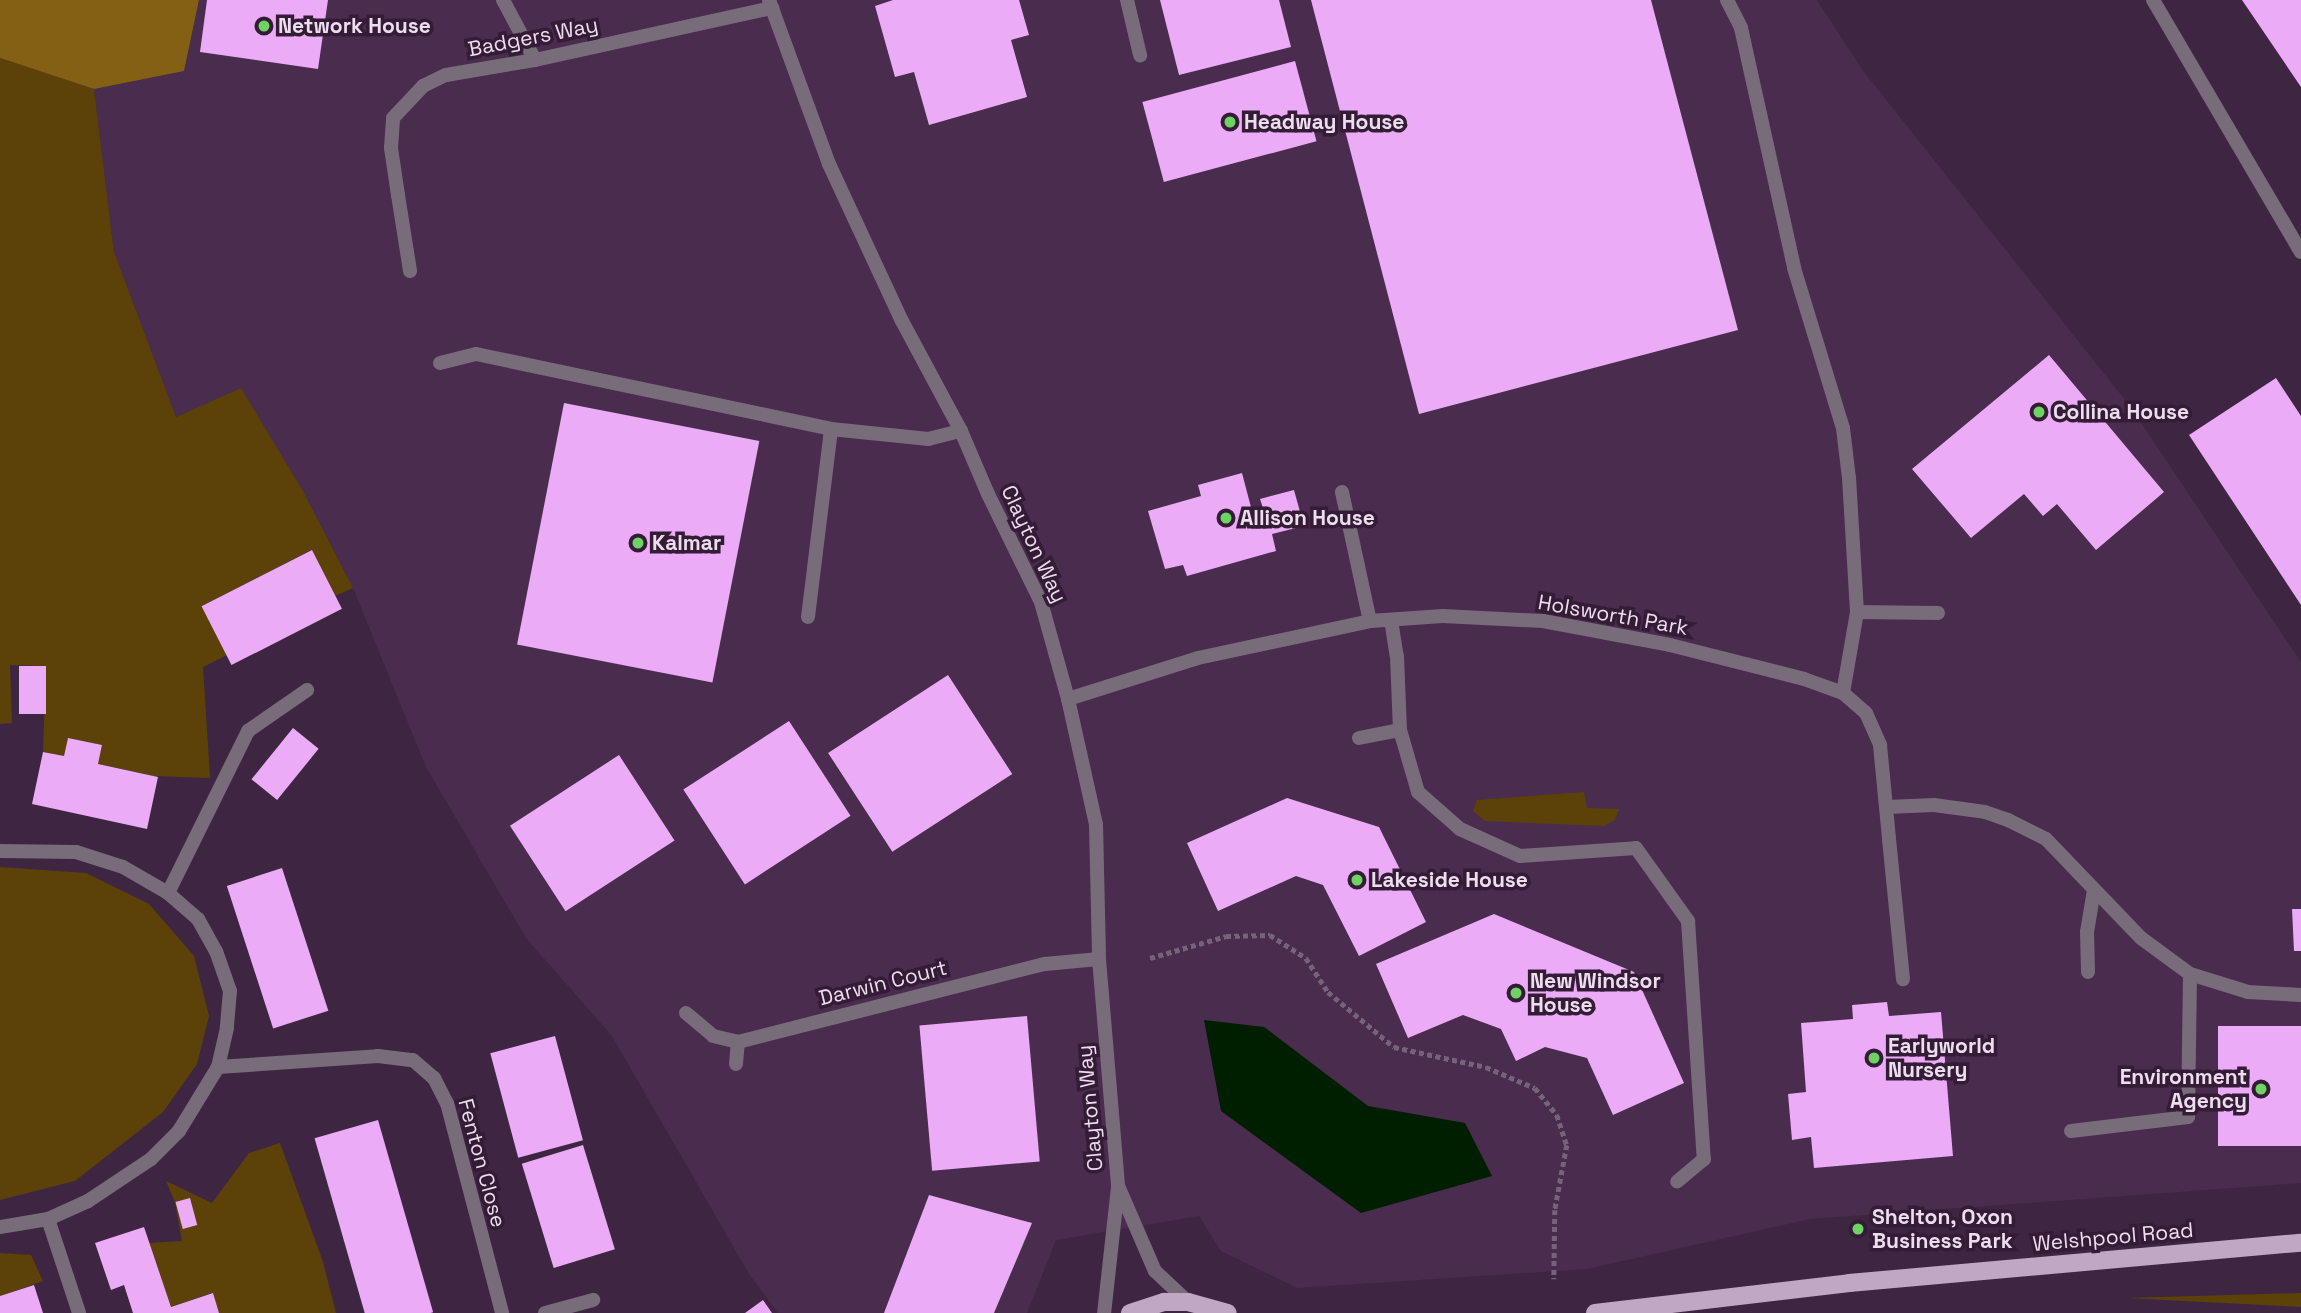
<!DOCTYPE html>
<style>
body{margin:0}
#map{position:relative;width:2301px;height:1313px;overflow:hidden;background:#3e2642;font-family:"Space Grotesk",sans-serif}
div>[style]{position:absolute}
[style*='--x']{left:calc(var(--x)*1px);top:calc(var(--y)*1px);width:calc(var(--w)*1px);rotate:calc(var(--a)*1deg)}
.built>*{inset:0;background:#492c4e}
.green>*{inset:0;background:#5c4208}
.forest>*{inset:0;background:#836013}
.water>*{inset:0;background:#001e00}
.building>*{inset:0;background:#ebabf6;transform-origin:0 0}
.path>*{height:4.5px;margin-top:-2.25px;transform-origin:0;background:repeating-linear-gradient(90deg,#77627b 0 5px,transparent 0 8.5px)}
.service>*{height:14px;margin:-7px;padding:0 7px;transform-origin:7px;border-radius:7px;background:#786c7a}
.minor>*{height:14px;margin:-7px;padding:0 7px;transform-origin:7px;border-radius:7px;background:#786c7a}
.primary>*{height:18px;margin:-9px;padding:0 9px;transform-origin:9px;border-radius:9px;background:#c0a7c3}
.dots>*{width:19px;height:19px;translate:-50% -50%;box-sizing:border-box;border:4px solid #341c37;border-radius:50%}
span{translate:-50% -50%;white-space:nowrap;text-align:center;line-height:1.15;-webkit-text-stroke:7px #341c37;paint-order:stroke}
.poi-label{font-size:21px;color:#edddef;font-weight:700}
.left{translate:0 -50%;text-align:left}
.right{translate:-100% -50%;text-align:right}
.street-label{font-size:21px;color:#edddef}
</style>
<div id="map">
<div class="built">
<div style="clip-path:polygon(199px 0,1817px 0,1864px 72px,2130px 406px,2301px 662px,2301px 1183px,1810px 1219px,1587px 1269px,1297px 1288px,1221px 1251px,1199px 1216px,1056px 1240px,1027px 1313px,778px 1313px,749px 1274px,612px 1036px,526px 938px,426px 767px,353px 588px,303px 491px,241px 388px,176px 417px,114px 252px,94px 89px,184px 71px)"></div>
</div>
<div class="green">
<div style="clip-path:polygon(0 58px,94px 89px,114px 252px,176px 417px,241px 388px,303px 491px,353px 588px,335px 596px,311px 550px,202px 606px,227px 655px,203px 667px,210px 778px,154px 776px,98px 764px,102px 745px,68px 738px,64px 756px,43px 752px,46px 666px,10px 665px,12px 723px,0 724px)"></div>
<div style="clip-path:polygon(1584px 792px,1587px 808px,1619px 809px,1615px 820px,1604px 826px,1485px 821px,1473px 811px,1477px 800px)"></div>
<div style="clip-path:polygon(0 867px,86px 873px,149px 904px,194px 956px,209px 1016px,197px 1064px,163px 1112px,75px 1181px,0 1200px)"></div>
<div style="clip-path:polygon(280px 1143px,323px 1262px,336px 1313px,219px 1313px,212px 1293px,171px 1307px,149px 1243px,182px 1241px,175px 1202px,166px 1181px,212px 1203px,249px 1153px)"></div>
<div style="clip-path:polygon(0 1253px,31px 1255px,43px 1281px,0 1296px)"></div>
<div style="clip-path:polygon(2301px 1293px,2301px 1307px,2126px 1298px)"></div>
</div>
<div class="forest">
<div style="clip-path:polygon(0 0,199px 0,184px 71px,94px 89px,0 58px)"></div>
</div>
<div class="water">
<div style="clip-path:polygon(1204px 1020px,1264px 1027px,1368px 1106px,1465px 1123px,1492px 1176px,1361px 1213px,1221px 1111px)"></div>
</div>
<div class="building">
<div style="clip-path:polygon(207px 0,328px 0,318px 69px,200px 52px)"></div>
<div style="clip-path:polygon(893px 0,1019px 0,1029px 35px,1011px 40px,1027px 97px,929px 125px,914px 72px,895px 77px,875px 6px)"></div>
<div style="clip-path:polygon(1160px 0,1279px 0,1291px 47px,1179px 75px)"></div>
<div style="clip-path:polygon(1311px 0,1651px 0,1738px 330px,1419px 414px)"></div>
<div style="clip-path:polygon(2242px 0,2301px 0,2301px 87px)"></div>
<div style="left:1295px;top:61px;width:83px;height:158px;rotate:75deg"></div>
<div style="clip-path:polygon(2049px 355px,2164px 492px,2096px 550px,2057px 504px,2043px 516px,2024px 494px,1971px 538px,1912px 469px)"></div>
<div style="clip-path:polygon(2276px 378px,2301px 416px,2301px 605px,2189px 435px)"></div>
<div style="left:564px;top:403px;width:199px;height:246px;rotate:11deg"></div>
<div style="clip-path:polygon(1242px 473px,1252px 511px,1263px 508px,1260px 499px,1294px 490px,1304px 526px,1272px 534px,1276px 551px,1187px 576px,1183px 565px,1165px 569px,1148px 511px,1201px 496px,1198px 485px)"></div>
<div style="left:312px;top:550px;width:66px;height:124px;rotate:63deg"></div>
<div style="left:19px;top:666px;width:27px;height:48px"></div>
<div style="left:948px;top:675px;width:118px;height:143px;rotate:57deg"></div>
<div style="left:789px;top:721px;width:113px;height:126px;rotate:57deg"></div>
<div style="left:293px;top:728px;width:33px;height:66px;rotate:39deg"></div>
<div style="clip-path:polygon(68px 738px,102px 745px,98px 764px,158px 777px,147px 829px,32px 804px,43px 752px,64px 756px)"></div>
<div style="left:619px;top:755px;width:102px;height:130px;rotate:57deg"></div>
<div style="clip-path:polygon(1287px 798px,1379px 827px,1426px 922px,1359px 956px,1323px 885px,1296px 876px,1218px 911px,1187px 843px)"></div>
<div style="left:282px;top:868px;width:150px;height:58px;rotate:72deg"></div>
<div style="clip-path:polygon(2292px 909px,2301px 909px,2301px 951px,2294px 951px)"></div>
<div style="clip-path:polygon(1494px 914px,1634px 972px,1684px 1083px,1613px 1115px,1587px 1058px,1545px 1047px,1516px 1061px,1501px 1029px,1463px 1015px,1408px 1038px,1376px 964px)"></div>
<div style="clip-path:polygon(1887px 1002px,1889px 1016px,1941px 1012px,1953px 1156px,1814px 1168px,1811px 1137px,1792px 1140px,1788px 1094px,1806px 1092px,1801px 1023px,1853px 1019px,1852px 1005px)"></div>
<div style="left:1027px;top:1016px;width:146px;height:108px;rotate:85deg"></div>
<div style="left:2301px;top:1026px;width:120px;height:83px;rotate:90deg"></div>
<div style="left:555px;top:1036px;width:108px;height:67px;rotate:75deg"></div>
<div style="left:378px;top:1120px;width:200px;height:66px;rotate:74deg"></div>
<div style="left:583px;top:1145px;width:109px;height:64px;rotate:73deg"></div>
<div style="clip-path:polygon(929px 1195px,1032px 1223px,994px 1313px,884px 1313px)"></div>
<div style="left:190px;top:1198px;width:28px;height:15px;rotate:75deg"></div>
<div style="clip-path:polygon(144px 1227px,171px 1307px,213px 1293px,219px 1313px,133px 1313px,124px 1285px,111px 1290px,95px 1243px)"></div>
<div style="clip-path:polygon(34px 1285px,43px 1313px,0 1313px,0 1296px)"></div>
<div style="clip-path:polygon(763px 1300px,772px 1313px,745px 1313px)"></div>
</div>
<div class="path">
<div style="--x:1150;--y:958;--w:79;--a:-16.1"></div>
<div style="--x:1226;--y:936;--w:44;--a:-1.3"></div>
<div style="--x:1270;--y:935;--w:43;--a:32.6"></div>
<div style="--x:1306;--y:958;--w:40;--a:57.1"></div>
<div style="--x:1328;--y:992;--w:86;--a:39.8"></div>
<div style="--x:1394;--y:1047;--w:94;--a:12.3"></div>
<div style="--x:1486;--y:1067;--w:53;--a:23.2"></div>
<div style="--x:1535;--y:1088;--w:35;--a:51"></div>
<div style="--x:1557;--y:1115;--w:32;--a:72"></div>
<div style="--x:1567;--y:1145;--w:66;--a:100.5"></div>
<div style="--x:1555;--y:1210;--w:69;--a:90.8"></div>
</div>
<div class="service">
<div style="--x:503;--y:0;--w:68;--a:61.9"></div>
<div style="--x:1127;--y:0;--w:57;--a:76.7"></div>
<div style="--x:1727;--y:0;--w:31;--a:63"></div>
<div style="--x:1741;--y:28;--w:246;--a:77.5"></div>
<div style="--x:1794;--y:268;--w:167;--a:73"></div>
<div style="--x:1843;--y:428;--w:50;--a:83.2"></div>
<div style="--x:2153;--y:0;--w:292;--a:59.6"></div>
<div style="--x:398;--y:195;--w:77;--a:81"></div>
<div style="--x:440;--y:363;--w:37;--a:-14"></div>
<div style="--x:476;--y:354;--w:363;--a:11.9"></div>
<div style="--x:1342;--y:492;--w:132;--a:77.8"></div>
<div style="--x:1857;--y:612;--w:81;--a:0.7"></div>
<div style="--x:808;--y:617;--w:189;--a:-83"></div>
<div style="--x:831;--y:429;--w:98;--a:5.9"></div>
<div style="--x:928;--y:439;--w:34;--a:-14"></div>
<div style="--x:1391;--y:620;--w:36;--a:81"></div>
<div style="--x:1397;--y:656;--w:74;--a:87.7"></div>
<div style="--x:1400;--y:730;--w:65;--a:73.8"></div>
<div style="--x:1418;--y:792;--w:56;--a:41.4"></div>
<div style="--x:1460;--y:829;--w:66;--a:24.2"></div>
<div style="--x:1520;--y:856;--w:116;--a:-3.9"></div>
<div style="--x:1636;--y:848;--w:90;--a:54.5"></div>
<div style="--x:1688;--y:921;--w:239;--a:86.2"></div>
<div style="--x:1704;--y:1159;--w:35;--a:140"></div>
<div style="--x:1359;--y:738;--w:42;--a:-11"></div>
<div style="--x:1886;--y:807;--w:48;--a:-2.4"></div>
<div style="--x:1934;--y:805;--w:51;--a:7.8"></div>
<div style="--x:1985;--y:812;--w:24;--a:19"></div>
<div style="--x:2008;--y:820;--w:42;--a:26.6"></div>
<div style="--x:2046;--y:839;--w:137;--a:46.2"></div>
<div style="--x:2141;--y:938;--w:61;--a:36.3"></div>
<div style="--x:2190;--y:974;--w:61;--a:17.2"></div>
<div style="--x:2248;--y:992;--w:53;--a:3.2"></div>
<div style="--x:1889;--y:839;--w:141;--a:84.3"></div>
<div style="--x:168;--y:893;--w:181;--a:-63.7"></div>
<div style="--x:248;--y:731;--w:72;--a:-34.8"></div>
<div style="--x:2088;--y:972;--w:40;--a:-91.4"></div>
<div style="--x:2087;--y:932;--w:43;--a:-80.5"></div>
<div style="--x:736;--y:1064;--w:22;--a:-85"></div>
<div style="--x:2071;--y:1131;--w:118;--a:-6.8"></div>
<div style="--x:2188;--y:1117;--w:143;--a:-89.2"></div>
</div>
<div class="minor">
<div style="--x:769;--y:0;--w:175;--a:69.9"></div>
<div style="--x:829;--y:164;--w:173;--a:65.1"></div>
<div style="--x:902;--y:321;--w:125;--a:61.8"></div>
<div style="--x:961;--y:431;--w:69;--a:66.8"></div>
<div style="--x:988;--y:494;--w:120;--a:63.9"></div>
<div style="--x:1041;--y:602;--w:101;--a:74.4"></div>
<div style="--x:1068;--y:699;--w:128;--a:77.4"></div>
<div style="--x:1096;--y:824;--w:135;--a:88.7"></div>
<div style="--x:1099;--y:959;--w:229;--a:85.2"></div>
<div style="--x:1118;--y:1187;--w:127;--a:96.3"></div>
<div style="--x:398;--y:195;--w:48;--a:-98.5"></div>
<div style="--x:391;--y:148;--w:30;--a:-86"></div>
<div style="--x:393;--y:118;--w:44;--a:-46.8"></div>
<div style="--x:423;--y:86;--w:25;--a:-26"></div>
<div style="--x:446;--y:75;--w:90;--a:-9.6"></div>
<div style="--x:535;--y:60;--w:243;--a:-12.4"></div>
<div style="--x:1843;--y:693;--w:82;--a:-80.2"></div>
<div style="--x:1857;--y:612;--w:134;--a:-93.4"></div>
<div style="--x:1068;--y:699;--w:136;--a:-17.5"></div>
<div style="--x:1198;--y:658;--w:176;--a:-12.1"></div>
<div style="--x:1370;--y:621;--w:73;--a:-3.9"></div>
<div style="--x:1443;--y:616;--w:100;--a:2.9"></div>
<div style="--x:1543;--y:621;--w:129;--a:10.7"></div>
<div style="--x:1670;--y:645;--w:138;--a:14.2"></div>
<div style="--x:1804;--y:679;--w:41;--a:19.7"></div>
<div style="--x:1843;--y:693;--w:30;--a:41"></div>
<div style="--x:1866;--y:713;--w:35;--a:66"></div>
<div style="--x:1880;--y:745;--w:94;--a:84.5"></div>
<div style="--x:0;--y:851;--w:76;--a:0.8"></div>
<div style="--x:76;--y:852;--w:49;--a:17.7"></div>
<div style="--x:123;--y:867;--w:52;--a:30"></div>
<div style="--x:168;--y:893;--w:40;--a:41"></div>
<div style="--x:198;--y:919;--w:37;--a:61"></div>
<div style="--x:216;--y:951;--w:42;--a:70.7"></div>
<div style="--x:230;--y:991;--w:37;--a:95"></div>
<div style="--x:227;--y:1028;--w:40;--a:103"></div>
<div style="--x:218;--y:1067;--w:75;--a:121.4"></div>
<div style="--x:179;--y:1131;--w:40;--a:135"></div>
<div style="--x:151;--y:1159;--w:76;--a:146.3"></div>
<div style="--x:88;--y:1201;--w:44;--a:155.8"></div>
<div style="--x:48;--y:1219;--w:49;--a:170.5"></div>
<div style="--x:686;--y:1013;--w:35;--a:40"></div>
<div style="--x:713;--y:1036;--w:26;--a:13"></div>
<div style="--x:738;--y:1042;--w:317;--a:-14.3"></div>
<div style="--x:1045;--y:964;--w:54;--a:-5.3"></div>
<div style="--x:218;--y:1067;--w:160;--a:-3.9"></div>
<div style="--x:378;--y:1056;--w:35;--a:7"></div>
<div style="--x:413;--y:1060;--w:28;--a:41"></div>
<div style="--x:434;--y:1078;--w:28;--a:63"></div>
<div style="--x:447;--y:1103;--w:217;--a:75.3"></div>
<div style="--x:1119;--y:1188;--w:90;--a:66.6"></div>
<div style="--x:1155;--y:1271;--w:45;--a:43.2"></div>
<div style="--x:48;--y:1219;--w:99;--a:71.7"></div>
<div style="--x:545;--y:1313;--w:50;--a:-15.2"></div>
</div>
<div class="primary">
<div style="--x:1130;--y:1313;--w:36;--a:-18"></div>
<div style="--x:1164;--y:1302;--w:24;--a:0"></div>
<div style="--x:1188;--y:1302;--w:41;--a:15.4"></div>
<div style="--x:1595;--y:1313;--w:256;--a:-6.7"></div>
<div style="--x:1849;--y:1283;--w:454;--a:-5.1"></div>
</div>
<div class="dots">
<div style="left:264px;top:26px;background:#6dd362"></div>
<div style="left:1230px;top:122px;background:#6dd362"></div>
<div style="left:2039px;top:412px;background:#6dd362"></div>
<div style="left:1226px;top:518px;background:#6dd362"></div>
<div style="left:638px;top:543px;background:#6dd362"></div>
<div style="left:1357px;top:880px;background:#6dd362"></div>
<div style="left:1516px;top:993px;background:#6dd362"></div>
<div style="left:1874px;top:1058px;background:#6dd362"></div>
<div style="left:2261px;top:1089px;background:#6dd362"></div>
<div style="left:1858px;top:1229px;background:#6dd362"></div>
</div>
<div class="poi-label">
<span class="left" style="left:278px;top:26px">Network House</span>
<span class="left" style="left:1244px;top:122px">Headway House</span>
<span class="left" style="left:2053px;top:412px">Collina House</span>
<span class="left" style="left:1240px;top:518px">Allison House</span>
<span class="left" style="left:652px;top:543px">Kalmar</span>
<span class="left" style="left:1371px;top:880px">Lakeside House</span>
<span class="left" style="left:1530px;top:993px">New Windsor<br>House</span>
<span class="left" style="left:1888px;top:1058px">Earlyworld<br>Nursery</span>
<span class="right" style="left:2247px;top:1089px">Environment<br>Agency</span>
<span class="left" style="left:1872px;top:1229px">Shelton, Oxon<br>Business Park</span>
</div>
<div class="street-label">
<span style="left:533px;top:37px;rotate:-11deg">Badgers Way</span>
<span style="left:1034px;top:544px;rotate:65deg">Clayton Way</span>
<span style="left:1613px;top:615px;rotate:10deg">Holsworth Park</span>
<span style="left:883px;top:983px;rotate:-14deg">Darwin Court</span>
<span style="left:1090px;top:1108px;rotate:-95deg">Clayton Way</span>
<span style="left:482px;top:1163px;rotate:75deg">Fenton Close</span>
<span style="left:2113px;top:1237px;rotate:-5deg">Welshpool Road</span>
</div>
</div>
